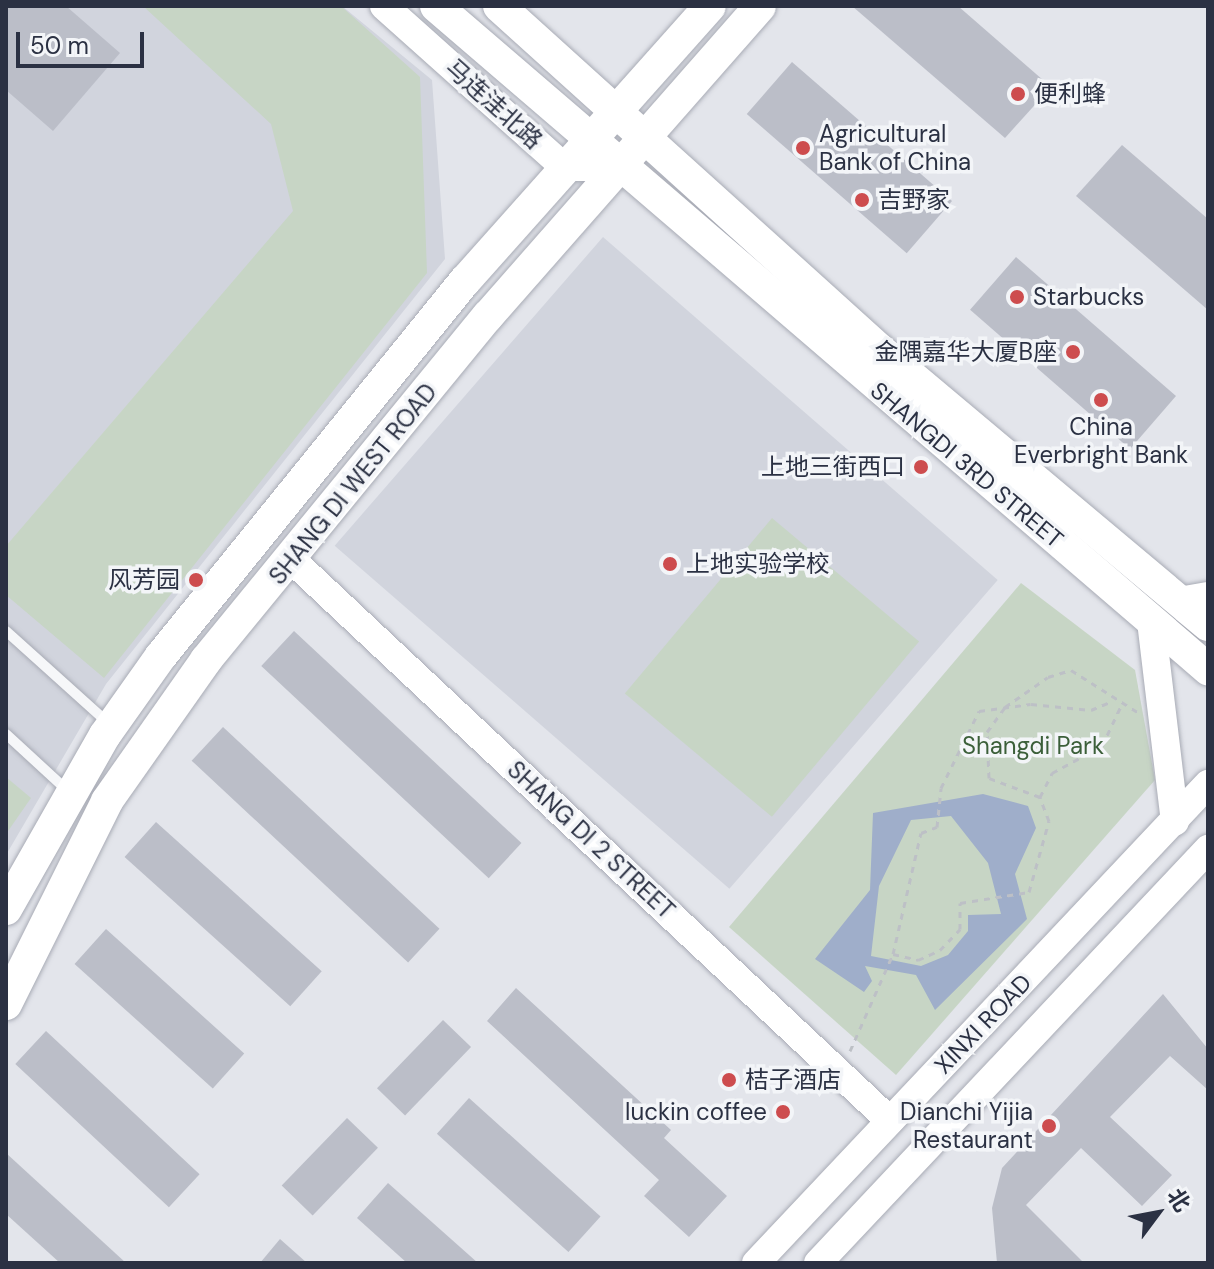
<!DOCTYPE html>
<meta charset="utf-8">
<style>
body{margin:0}
#map{position:relative;width:1214px;height:1269px;overflow:hidden;background:#e3e5eb;font-family:"DM Sans","Noto Sans SC",sans-serif}
div>[style]{position:absolute}
[style*='--x']{left:calc(var(--x)*1px);top:calc(var(--y)*1px);width:calc(var(--w)*1px);rotate:calc(var(--a)*1deg)}
.built>*{inset:0;background:#d1d4dd;transform-origin:0 0}
.green>*{inset:0;background:#c7d5c5;transform-origin:0 0}
.water>*{inset:0;background:#9faeca}
.building>*{inset:0;background:#bbbec8;transform-origin:0 0}
.path>*{height:3px;margin-top:-1.5px;transform-origin:0;background:repeating-linear-gradient(90deg,#bdc0c6 0 6px,transparent 0 12px)}
.roads{filter:drop-shadow(0 0 2px #a8abb5) drop-shadow(0 0 2px #a8abb5)}
.lane>*{height:10px;margin:-5px;padding:0 5px;transform-origin:5px;border-radius:5px;background:#f6f7f9}
.secondary>*{height:28px;margin:-14px;padding:0 14px;transform-origin:14px;border-radius:14px;background:#fff}
.primary>*{height:32px;margin:-16px;padding:0 16px;transform-origin:16px;border-radius:16px;background:#fff}
.dots>*{width:22px;height:22px;translate:-50% -50%;box-sizing:border-box;border:4px solid #f3f5f8;border-radius:50%}
span{translate:-50% -50%;white-space:nowrap;text-align:center;line-height:1.15;-webkit-text-stroke:7px #f3f5f8;paint-order:stroke}
.poi-label{font-size:24px;color:#2b3143}
.left{translate:0 -50%;text-align:left}
.right{translate:-100% -50%;text-align:right}
.street-label{font-size:24px;color:#2b3143}
.park-label{font-size:24px;color:#3b5f39}
.frame{position:absolute;inset:0;border:8px solid #2b3143;pointer-events:none}
.north{position:absolute;left:1118px;top:1173px;width:80px;height:80px;-webkit-text-stroke:6px #f3f5f8;paint-order:stroke;rotate:58deg;font-size:22px;font-weight:700;line-height:32px;text-align:center;color:#2b3143}
.north::after{content:'';display:block;margin:auto;width:28px;height:36px;background:#2b3143;clip-path:polygon(50% 0,100% 100%,50% 72%,0 100%)}
.scale{position:absolute;left:16px;top:32px;width:128px;height:36px;box-sizing:border-box;border:4px solid #2b3143;border-top:0;padding-left:10px;font-size:24px;line-height:28px;white-space:nowrap;color:#2b3143;-webkit-text-stroke:6px #f3f5f8;paint-order:stroke}
</style>
<div id="map">
<div class="built">
<div style="clip-path:polygon(6px 6px,342px 6px,432px 80px,445px 259px,106px 684px,6px 855px)"></div>
<div style="left:603px;top:237px;width:523px;height:409px;rotate:41deg"></div>
</div>
<div class="green">
<div style="clip-path:polygon(143px 6px,341px 6px,420px 77px,427px 273px,104px 678px,6px 595px,6px 546px,293px 211px,271px 124px)"></div>
<div style="left:772px;top:518px;width:192px;height:229px;rotate:40deg"></div>
<div style="clip-path:polygon(1021px 583px,1135px 670px,1155px 780px,896px 1075px,729px 927px)"></div>
<div style="clip-path:polygon(6px 777px,31px 798px,6px 834px)"></div>
</div>
<div class="water">
<div style="clip-path:polygon(evenodd,983px 794px,1028px 806px,1036px 828px,1015px 874px,1027px 919px,935px 1010px,916px 975px,865px 966px,872px 981px,864px 992px,815px 959px,870px 890px,873px 813px,983px 794px,951px 816px,988px 863px,1001px 914px,968px 915px,968px 931px,948px 955px,921px 966px,871px 956px,879px 886px,911px 820px,951px 816px)"></div>
</div>
<div class="building">
<div style="clip-path:polygon(6px 6px,66px 6px,120px 53px,53px 131px,6px 90px)"></div>
<div style="clip-path:polygon(852px 6px,958px 6px,1051px 87px,1005px 138px)"></div>
<div style="left:792px;top:62px;width:212px;height:69px;rotate:41deg"></div>
<div style="clip-path:polygon(1122px 145px,1208px 219px,1208px 310px,1076px 196px)"></div>
<div style="left:1016px;top:257px;width:212px;height:70px;rotate:41deg"></div>
<div style="left:294px;top:631px;width:311px;height:48px;rotate:43deg"></div>
<div style="left:223px;top:727px;width:296px;height:46px;rotate:43deg"></div>
<div style="left:156px;top:822px;width:223px;height:47px;rotate:42deg"></div>
<div style="left:106px;top:929px;width:186px;height:47px;rotate:42deg"></div>
<div style="clip-path:polygon(516px 988px,671px 1130px,664px 1138px,727px 1196px,689px 1237px,644px 1196px,659px 1180px,487px 1021px)"></div>
<div style="clip-path:polygon(1163px 994px,1208px 1049px,1208px 1090px,1170px 1056px,1110px 1117px,1172px 1175px,1142px 1206px,1081px 1148px,1026px 1205px,1084px 1263px,997px 1263px,992px 1208px,1002px 1168px)"></div>
<div style="left:443px;top:1020px;width:39px;height:95px;rotate:44deg"></div>
<div style="left:46px;top:1031px;width:210px;height:45px;rotate:43deg"></div>
<div style="left:469px;top:1098px;width:177px;height:48px;rotate:42deg"></div>
<div style="left:347px;top:1118px;width:43px;height:94px;rotate:44deg"></div>
<div style="clip-path:polygon(6px 1153px,126px 1263px,60px 1263px,6px 1214px)"></div>
<div style="clip-path:polygon(388px 1183px,478px 1263px,407px 1263px,357px 1218px)"></div>
<div style="clip-path:polygon(280px 1239px,307px 1263px,260px 1263px)"></div>
</div>
<div class="path">
<div style="--x:1040;--y:797;--w:27;--a:-63"></div>
<div style="--x:1052;--y:773;--w:57;--a:-28.4"></div>
<div style="--x:1102;--y:746;--w:44;--a:-64.6"></div>
<div style="--x:893;--y:954;--w:26;--a:13"></div>
<div style="--x:918;--y:960;--w:24;--a:-24"></div>
<div style="--x:940;--y:950;--w:29;--a:-46"></div>
<div style="--x:960;--y:929;--w:26;--a:-90"></div>
<div style="--x:960;--y:903;--w:70;--a:-9.1"></div>
<div style="--x:1029;--y:892;--w:74;--a:-74.3"></div>
<div style="--x:1049;--y:821;--w:26;--a:-111"></div>
<div style="--x:1040;--y:797;--w:54;--a:-159.6"></div>
<div style="--x:989;--y:778;--w:46;--a:-92.5"></div>
<div style="--x:987;--y:732;--w:31;--a:-54"></div>
<div style="--x:1005;--y:707;--w:52;--a:-34.9"></div>
<div style="--x:1048;--y:677;--w:24;--a:-17"></div>
<div style="--x:1071;--y:670;--w:80;--a:32.3"></div>
<div style="--x:850;--y:1051;--w:106;--a:-66.1"></div>
<div style="--x:893;--y:954;--w:124;--a:-77"></div>
<div style="--x:921;--y:833;--w:17;--a:-21"></div>
<div style="--x:937;--y:827;--w:39;--a:-84"></div>
<div style="--x:941;--y:788;--w:86;--a:-63.7"></div>
<div style="--x:979;--y:711;--w:52;--a:-7.7"></div>
<div style="--x:1031;--y:704;--w:60;--a:5.7"></div>
<div style="--x:1091;--y:710;--w:23;--a:-23"></div>
</div>
<div class="roads">
<div class="lane">
<div style="--x:6;--y:631;--w:136;--a:42"></div>
<div style="--x:6;--y:734;--w:86;--a:42.6"></div>
</div>
<div class="secondary">
<div style="--x:384;--y:6;--w:241;--a:41.8"></div>
<div style="--x:564;--y:167;--w:53;--a:0"></div>
<div style="--x:291;--y:559;--w:821;--a:43.17"></div>
<div style="--x:1179;--y:601;--w:29;--a:-10"></div>
<div style="--x:1151;--y:621;--w:202;--a:83.2"></div>
<div style="--x:756;--y:1263;--w:659;--a:-46.66"></div>
<div style="--x:818;--y:1263;--w:569;--a:-46.71"></div>
</div>
<div class="primary">
<div style="--x:436;--y:6;--w:1018;--a:40.66"></div>
<div style="--x:499;--y:6;--w:513;--a:42.08"></div>
<div style="--x:880;--y:350;--w:428;--a:40"></div>
<div style="--x:6;--y:909;--w:200;--a:-60.4"></div>
<div style="--x:105;--y:735;--w:97;--a:-54.7"></div>
<div style="--x:161;--y:656;--w:483;--a:-51"></div>
<div style="--x:465;--y:281;--w:368;--a:-48.3"></div>
<div style="--x:6;--y:1004;--w:227;--a:-63.5"></div>
<div style="--x:107;--y:801;--w:172;--a:-54.9"></div>
<div style="--x:206;--y:660;--w:445;--a:-50.7"></div>
<div style="--x:488;--y:316;--w:412;--a:-48.7"></div>
</div>
</div>
<div class="dots">
<div style="left:1018px;top:94px;background:#cd4c4e"></div>
<div style="left:803px;top:148px;background:#cd4c4e"></div>
<div style="left:862px;top:200px;background:#cd4c4e"></div>
<div style="left:1017px;top:297px;background:#cd4c4e"></div>
<div style="left:1073px;top:352px;background:#cd4c4e"></div>
<div style="left:1101px;top:400px;background:#cd4c4e"></div>
<div style="left:921px;top:467px;background:#cd4c4e"></div>
<div style="left:670px;top:564px;background:#cd4c4e"></div>
<div style="left:196px;top:580px;background:#cd4c4e"></div>
<div style="left:729px;top:1080px;background:#cd4c4e"></div>
<div style="left:783px;top:1112px;background:#cd4c4e"></div>
<div style="left:1049px;top:1126px;background:#cd4c4e"></div>
</div>
<div class="poi-label">
<span class="left" style="left:1034px;top:94px">便利蜂</span>
<span class="left" style="left:819px;top:148px">Agricultural<br>Bank of China</span>
<span class="left" style="left:878px;top:200px">吉野家</span>
<span class="left" style="left:1033px;top:297px">Starbucks</span>
<span class="right" style="left:1057px;top:352px">金隅嘉华大厦B座</span>
<span style="left:1101px;top:441px">China<br>Everbright Bank</span>
<span class="right" style="left:905px;top:467px">上地三街西口</span>
<span class="left" style="left:686px;top:564px">上地实验学校</span>
<span class="right" style="left:180px;top:580px">风芳园</span>
<span class="left" style="left:745px;top:1080px">桔子酒店</span>
<span class="right" style="left:767px;top:1112px">luckin coffee</span>
<span class="right" style="left:1033px;top:1126px">Dianchi Yijia<br>Restaurant</span>
</div>
<div class="street-label">
<span style="left:494px;top:104px;rotate:42deg">马连洼北路</span>
<span style="left:967px;top:465px;rotate:40deg">SHANGDI 3RD STREET</span>
<span style="left:353px;top:484px;rotate:-51deg">SHANG DI WEST ROAD</span>
<span style="left:591px;top:840px;rotate:43deg">SHANG DI 2 STREET</span>
<span style="left:983px;top:1024px;rotate:-46deg">XINXI ROAD</span>
</div>
<div class="park-label">
<span style="left:1033px;top:746px">Shangdi Park</span>
</div>
<div class="frame"></div>
<div class="north">北</div>
<div class="scale">50 m</div>
</div>
